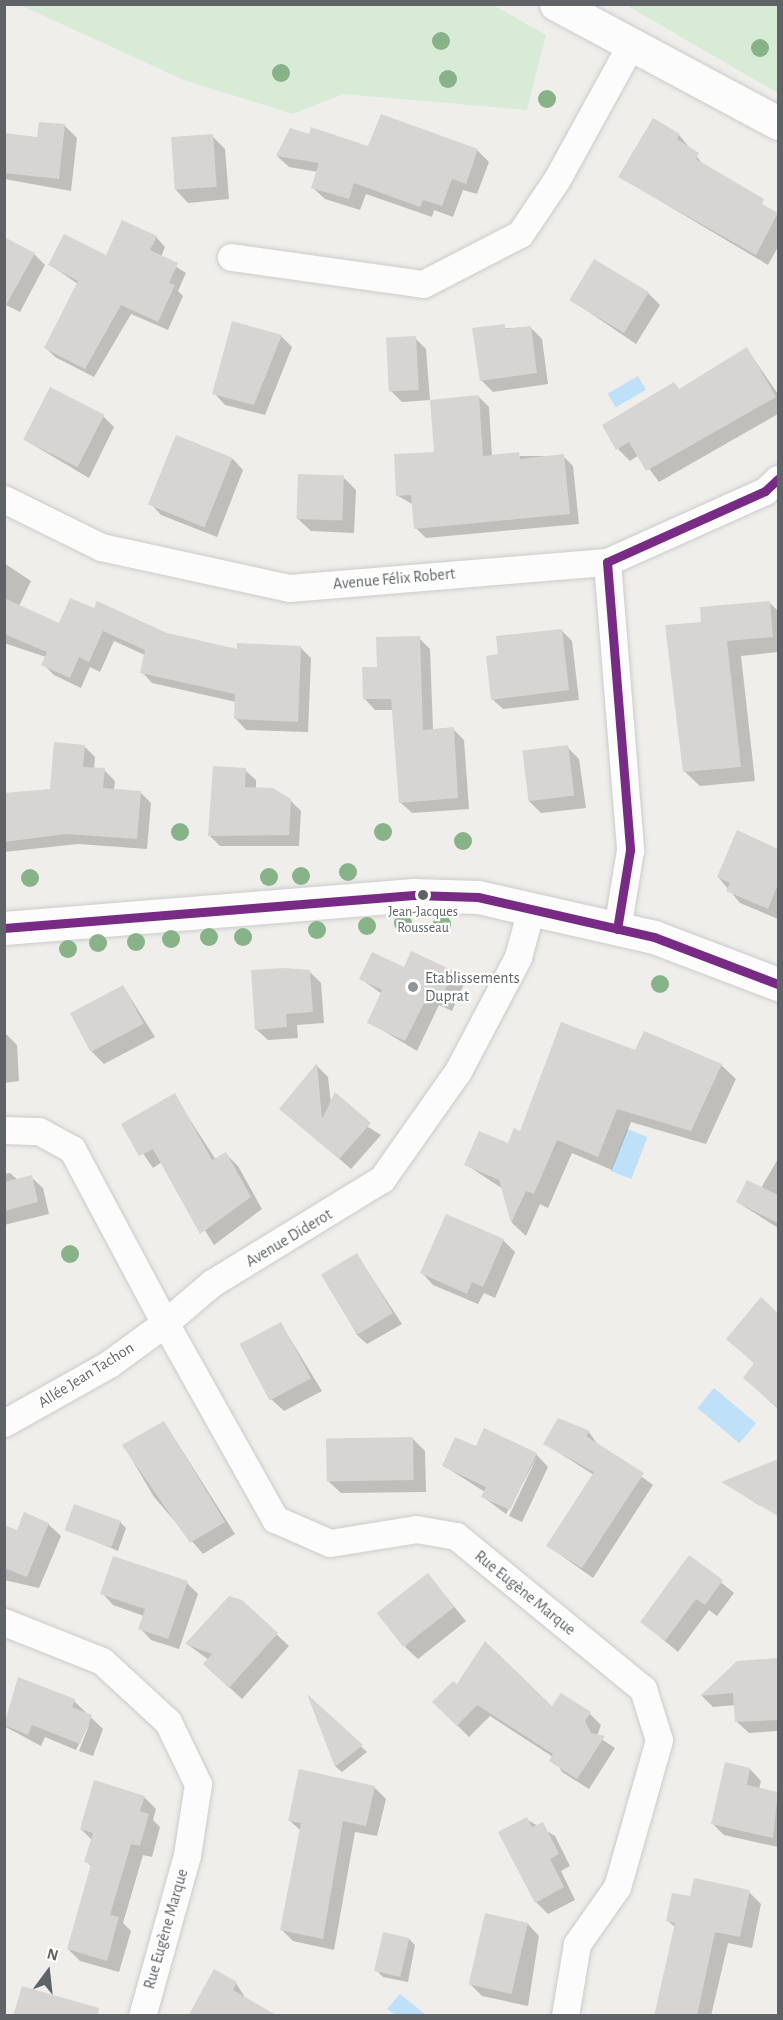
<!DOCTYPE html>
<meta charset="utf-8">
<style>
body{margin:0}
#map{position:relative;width:783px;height:2020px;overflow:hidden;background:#efeeea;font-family:"Alegreya Sans",sans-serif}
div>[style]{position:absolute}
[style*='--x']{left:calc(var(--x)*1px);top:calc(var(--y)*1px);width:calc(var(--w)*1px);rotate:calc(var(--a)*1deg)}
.green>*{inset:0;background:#d8ebd6}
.water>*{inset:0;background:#bfe0f9;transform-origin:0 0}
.shadow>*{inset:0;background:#0003}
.building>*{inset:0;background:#d6d5d3;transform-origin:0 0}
.roads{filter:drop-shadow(0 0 2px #cbcccc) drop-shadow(0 0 2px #cbcccc)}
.street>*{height:27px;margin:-13.5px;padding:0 13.5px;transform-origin:13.5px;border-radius:13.5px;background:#fdfcfc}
.secondary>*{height:33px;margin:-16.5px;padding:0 16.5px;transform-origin:16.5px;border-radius:16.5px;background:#fdfcfc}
.bus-1>*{height:9px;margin:-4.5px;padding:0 4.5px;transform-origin:4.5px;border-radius:4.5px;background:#772b85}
.trees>*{width:18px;height:18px;margin:-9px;border-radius:50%;background:#88b388}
.dots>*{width:16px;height:16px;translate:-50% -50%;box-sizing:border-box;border:3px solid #fff;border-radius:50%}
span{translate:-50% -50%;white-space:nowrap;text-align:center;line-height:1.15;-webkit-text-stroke:4.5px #fff;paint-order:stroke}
.bus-label{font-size:14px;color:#5f6368}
.street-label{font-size:16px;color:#5f6368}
.poi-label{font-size:16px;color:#5f6368}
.left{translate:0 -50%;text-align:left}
.frame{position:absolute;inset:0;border:6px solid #5f6368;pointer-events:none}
.north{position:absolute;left:18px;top:1942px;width:60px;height:60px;-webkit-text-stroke:4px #fff;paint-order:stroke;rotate:15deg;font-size:16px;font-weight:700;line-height:24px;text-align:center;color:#5f6368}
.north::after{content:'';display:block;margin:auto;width:21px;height:27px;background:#5f6368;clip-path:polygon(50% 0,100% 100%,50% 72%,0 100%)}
</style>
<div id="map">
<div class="green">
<div style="clip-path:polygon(20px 5px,493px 5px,546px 35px,527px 110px,343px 94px,293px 114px,184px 80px)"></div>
<div style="clip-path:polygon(626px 5px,778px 5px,778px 93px)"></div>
</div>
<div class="water">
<div style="left:638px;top:376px;width:16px;height:35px;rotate:60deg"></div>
<div style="left:627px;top:1129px;width:22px;height:45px;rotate:21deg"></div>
<div style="left:714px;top:1388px;width:55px;height:26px;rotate:40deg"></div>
<div style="clip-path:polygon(400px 1994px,426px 2015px,396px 2015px,387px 2009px)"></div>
</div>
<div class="shadow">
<div style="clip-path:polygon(65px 126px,77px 138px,71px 191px,4px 179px,4px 135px,39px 139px)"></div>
<div style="clip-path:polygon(679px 135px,707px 169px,778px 215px,778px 247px,768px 265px,620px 177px)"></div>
<div style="clip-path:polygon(212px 136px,225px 149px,229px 199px,188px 203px,176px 190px)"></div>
<div style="clip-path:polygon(310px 136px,369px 148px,477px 150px,489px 162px,477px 194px,463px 190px,453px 217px,434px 210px,432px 217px,366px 194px,360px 210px,325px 199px,313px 188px,318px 172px,289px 167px,277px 156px)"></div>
<div style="clip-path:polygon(156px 237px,165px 247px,161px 257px,186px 273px,178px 291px,183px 296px,168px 330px,131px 314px,94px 377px,55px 357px,46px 348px,78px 284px,50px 265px,107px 257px)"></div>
<div style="clip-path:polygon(34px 254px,45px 265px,20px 312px,4px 304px)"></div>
<div style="clip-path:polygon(648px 293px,660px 305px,636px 344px,571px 300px)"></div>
<div style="clip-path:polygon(530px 327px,542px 339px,548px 384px,493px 392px,481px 380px,474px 330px)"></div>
<div style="clip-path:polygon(281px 336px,292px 347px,265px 415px,225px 405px,214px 393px)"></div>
<div style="clip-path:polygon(415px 338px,426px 349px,430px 400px,402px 402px,391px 391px)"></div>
<div style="clip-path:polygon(747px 349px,778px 394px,778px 414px,659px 482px,639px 455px,630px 461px,618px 449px,674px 383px,680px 390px)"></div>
<div style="clip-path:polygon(479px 397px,489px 407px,492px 456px,563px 456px,573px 466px,579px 524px,426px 538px,416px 528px,414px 505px,398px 496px)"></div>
<div style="clip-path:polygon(103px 416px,114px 427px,89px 478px,25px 440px)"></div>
<div style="clip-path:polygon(233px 459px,243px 470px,217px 537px,161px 515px,151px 504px)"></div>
<div style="clip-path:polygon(343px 477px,356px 490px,354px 533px,311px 531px,298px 519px)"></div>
<div style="clip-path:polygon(4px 563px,31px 581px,19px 606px,59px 625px,166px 634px,238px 651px,300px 647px,311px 658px,308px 732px,246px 730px,236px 719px,236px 702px,152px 683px,142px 672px,145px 655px,114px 641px,100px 672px,90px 667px,81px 688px,54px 675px,43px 664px,46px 657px,4px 643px)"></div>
<div style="clip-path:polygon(769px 602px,778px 611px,778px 652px,741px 656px,755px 781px,700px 786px,684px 771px,703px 624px)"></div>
<div style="clip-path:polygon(561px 630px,572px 641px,579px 700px,503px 709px,492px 699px,500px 655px)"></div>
<div style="clip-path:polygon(419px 638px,430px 649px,433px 730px,453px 729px,464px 740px,469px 809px,412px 813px,400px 802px,393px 710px,375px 710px,364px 698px)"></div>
<div style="clip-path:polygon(84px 746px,95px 757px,94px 769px,104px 770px,115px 781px,114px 790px,140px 792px,151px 803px,147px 849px,78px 844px,4px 852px,4px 794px,51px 790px)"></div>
<div style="clip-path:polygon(567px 747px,579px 759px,586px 808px,541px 813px,529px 801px)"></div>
<div style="clip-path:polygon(245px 770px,256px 780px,256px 789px,290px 800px,301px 811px,299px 846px,220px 846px,209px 835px)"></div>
<div style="clip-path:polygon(737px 832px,778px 851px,778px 919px,740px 903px,718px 877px)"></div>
<div style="clip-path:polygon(405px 969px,453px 973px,464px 984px,452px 1011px,439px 1005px,417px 1051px,369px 1022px,382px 994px,361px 979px)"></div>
<div style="clip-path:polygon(309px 971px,321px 983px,324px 1023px,297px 1025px,298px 1038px,268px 1040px,256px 1029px)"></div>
<div style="clip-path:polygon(123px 986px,155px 1037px,104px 1064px,92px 1052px)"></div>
<div style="clip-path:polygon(4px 1032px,17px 1045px,19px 1081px,4px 1083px)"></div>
<div style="clip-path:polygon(721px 1065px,736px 1079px,706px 1144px,631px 1122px,612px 1170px,572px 1153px,548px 1208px,540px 1204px,526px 1236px,512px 1223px,503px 1189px,465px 1164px,509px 1145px,521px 1133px)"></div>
<div style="clip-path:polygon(317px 1066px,328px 1077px,331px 1104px,381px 1135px,351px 1169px,281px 1108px)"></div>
<div style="clip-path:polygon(174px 1095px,216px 1160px,226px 1154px,238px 1166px,262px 1209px,214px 1245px,162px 1162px,153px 1168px,123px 1124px)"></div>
<div style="clip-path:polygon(778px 1159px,778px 1228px,737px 1202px,761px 1188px)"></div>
<div style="clip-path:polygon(10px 1173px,18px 1180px,31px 1177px,43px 1188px,49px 1214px,4px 1225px,4px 1174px)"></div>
<div style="clip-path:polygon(503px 1240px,515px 1252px,495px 1298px,484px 1293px,478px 1304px,433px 1285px,422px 1273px)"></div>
<div style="clip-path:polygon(357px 1255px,402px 1324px,367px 1344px,356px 1334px)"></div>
<div style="clip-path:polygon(761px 1300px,778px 1316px,778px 1409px,745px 1378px,755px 1364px,728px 1339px)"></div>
<div style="clip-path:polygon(281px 1324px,322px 1391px,284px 1411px,271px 1399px)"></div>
<div style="clip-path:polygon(164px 1422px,235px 1534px,203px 1554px,154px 1497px,124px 1446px)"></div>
<div style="clip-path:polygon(589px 1432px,598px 1445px,653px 1485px,593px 1578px,548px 1546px,594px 1475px,545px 1444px)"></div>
<div style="clip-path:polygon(413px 1439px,425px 1451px,426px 1492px,341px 1493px,328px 1481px)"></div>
<div style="clip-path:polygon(476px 1448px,536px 1454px,548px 1467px,522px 1522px,509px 1516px,537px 1457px,506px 1514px,483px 1497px,485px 1492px,444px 1466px)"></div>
<div style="clip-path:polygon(778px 1465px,778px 1496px,760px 1506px,724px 1482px)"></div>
<div style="clip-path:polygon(120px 1522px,126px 1528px,118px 1551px,66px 1529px)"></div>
<div style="clip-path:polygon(48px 1524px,61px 1536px,39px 1588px,4px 1580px,4px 1527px,17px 1532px)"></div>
<div style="clip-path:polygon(690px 1557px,734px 1593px,717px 1616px,709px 1610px,678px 1652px,642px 1622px)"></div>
<div style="clip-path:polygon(428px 1575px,466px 1621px,418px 1659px,405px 1647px)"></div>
<div style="clip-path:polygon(187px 1583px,198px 1594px,179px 1649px,151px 1640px,140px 1628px,144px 1616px,113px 1605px,102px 1593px)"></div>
<div style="clip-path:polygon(241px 1601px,289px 1646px,242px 1699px,217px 1676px,209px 1660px,187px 1644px)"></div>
<div style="clip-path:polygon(778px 1660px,778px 1731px,749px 1733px,737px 1722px,735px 1705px,713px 1707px,702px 1696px,738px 1662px)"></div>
<div style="clip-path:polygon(19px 1679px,74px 1701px,103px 1729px,93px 1756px,79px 1751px,91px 1720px,76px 1750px,45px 1737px,41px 1746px,4px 1726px)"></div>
<div style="clip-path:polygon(311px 1700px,367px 1752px,342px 1772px,336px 1767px)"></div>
<div style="clip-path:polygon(434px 1702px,590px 1714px,601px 1725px,597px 1736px,615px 1748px,589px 1789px,562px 1772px,553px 1757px,490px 1716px,469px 1737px)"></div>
<div style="clip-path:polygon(750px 1769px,761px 1781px,759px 1789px,778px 1793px,778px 1847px,724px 1835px,713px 1824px)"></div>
<div style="clip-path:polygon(374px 1787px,386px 1799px,377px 1836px,355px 1832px,334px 1950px,293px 1941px,281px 1929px,301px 1831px,289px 1820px)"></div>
<div style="clip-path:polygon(144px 1797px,156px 1809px,153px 1820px,160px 1827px,152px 1857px,143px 1855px,123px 1923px,131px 1931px,119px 1972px,80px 1961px,68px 1949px,92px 1867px,86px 1861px,92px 1840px,81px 1829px)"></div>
<div style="clip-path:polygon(526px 1819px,555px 1836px,570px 1866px,561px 1871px,575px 1900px,548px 1914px,536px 1902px)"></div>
<div style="clip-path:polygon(749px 1892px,761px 1904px,752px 1948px,728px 1943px,711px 2016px,656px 2016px,675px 1927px,668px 1921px)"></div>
<div style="clip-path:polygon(528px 1924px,539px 1936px,528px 2006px,482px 1996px,470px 1984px)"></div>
<div style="clip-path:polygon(409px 1939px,415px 1945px,408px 1982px,383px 1977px,377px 1971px)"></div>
<div style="clip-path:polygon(236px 1983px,246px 1999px,190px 2016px)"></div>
</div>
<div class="building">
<div style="clip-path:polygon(381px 114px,478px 149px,466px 184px,452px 179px,442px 206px,423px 200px,420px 207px,354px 183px,349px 199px,311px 188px,319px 163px,276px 156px,290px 128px,309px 134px,311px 127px,368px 146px)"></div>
<div style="clip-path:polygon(653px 118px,680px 134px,677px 139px,699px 153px,696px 159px,764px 199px,762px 204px,778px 213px,756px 255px,618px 177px)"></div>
<div style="clip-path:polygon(39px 122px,65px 124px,59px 179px,4px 173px,4px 133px,37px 137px)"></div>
<div style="left:213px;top:134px;width:53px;height:42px;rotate:86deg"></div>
<div style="clip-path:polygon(122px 220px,157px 236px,150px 250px,178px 263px,169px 283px,175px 285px,158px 322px,121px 305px,85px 369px,44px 348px,78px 281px,48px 265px,64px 234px,106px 255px)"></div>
<div style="clip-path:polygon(4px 237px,35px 253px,4px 309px)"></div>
<div style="left:594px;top:259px;width:64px;height:48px;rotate:31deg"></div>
<div style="clip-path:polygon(232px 321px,282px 335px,254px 405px,212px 394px)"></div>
<div style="clip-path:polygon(505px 324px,505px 329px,531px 326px,537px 373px,480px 381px,472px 328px)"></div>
<div style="left:416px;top:336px;width:54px;height:30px;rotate:87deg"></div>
<div style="clip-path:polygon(747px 347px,776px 397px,646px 471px,629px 442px,616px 450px,602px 425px,674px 382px,679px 389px)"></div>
<div style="left:50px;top:387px;width:61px;height:59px;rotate:27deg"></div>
<div style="clip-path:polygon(479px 395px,483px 456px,519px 452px,520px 459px,564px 454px,570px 514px,414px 529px,411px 495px,396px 496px,394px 454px,434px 452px,430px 400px)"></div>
<div style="left:176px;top:435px;width:61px;height:75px;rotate:22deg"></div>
<div style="left:298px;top:474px;width:46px;height:45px;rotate:2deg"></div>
<div style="clip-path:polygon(4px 598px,59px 623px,70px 598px,94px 608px,97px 601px,167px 633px,237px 649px,237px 643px,301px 646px,298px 722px,234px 719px,235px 694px,140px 673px,145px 650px,103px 631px,89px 662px,79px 657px,70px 678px,41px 665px,47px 652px,4px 634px)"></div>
<div style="clip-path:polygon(770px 601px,773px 637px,727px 641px,741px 767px,683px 772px,665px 625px,701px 622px,700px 607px)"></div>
<div style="clip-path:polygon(562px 629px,569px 690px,491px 700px,486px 656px,498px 654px,496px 636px)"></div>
<div style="clip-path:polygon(420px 636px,423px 730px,454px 727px,458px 798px,399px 803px,391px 699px,363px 699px,362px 667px,377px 667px,376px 637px)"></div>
<div style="clip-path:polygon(54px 742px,85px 745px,83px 767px,105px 768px,103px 788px,141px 791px,137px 839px,66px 834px,4px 842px,4px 793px,50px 789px)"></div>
<div style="left:568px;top:745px;width:51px;height:46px;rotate:83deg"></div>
<div style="clip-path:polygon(213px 766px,246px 768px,245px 787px,273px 788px,291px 799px,289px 835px,208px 836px)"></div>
<div style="clip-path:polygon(737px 830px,778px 849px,778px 884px,768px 909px,726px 891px,730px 883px,717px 877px)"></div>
<div style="clip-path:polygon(411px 951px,454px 971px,440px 1001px,428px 995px,405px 1041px,367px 1023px,382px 990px,359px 979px,372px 952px,404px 967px)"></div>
<div style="clip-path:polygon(284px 968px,310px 970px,313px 1012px,286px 1014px,287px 1027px,255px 1030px,251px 970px)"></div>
<div style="left:123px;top:985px;width:44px;height:60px;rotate:62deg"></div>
<div style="clip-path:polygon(561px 1022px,635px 1050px,644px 1031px,722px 1064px,691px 1131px,617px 1109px,598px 1157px,557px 1140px,534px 1194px,526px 1191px,511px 1223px,499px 1180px,464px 1165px,479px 1131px,508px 1143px,514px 1128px,520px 1131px)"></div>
<div style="clip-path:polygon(317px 1063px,322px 1119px,335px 1092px,371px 1123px,339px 1159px,279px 1109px)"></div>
<div style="clip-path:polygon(175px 1093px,212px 1160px,226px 1152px,251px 1197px,200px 1234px,153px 1149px,139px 1156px,121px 1124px)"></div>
<div style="clip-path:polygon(32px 1175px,38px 1202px,4px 1211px,4px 1182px)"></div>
<div style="clip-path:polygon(747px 1180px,778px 1195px,778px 1223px,736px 1202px)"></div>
<div style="clip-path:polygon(446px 1214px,504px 1239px,483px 1287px,472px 1282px,467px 1294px,420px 1273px)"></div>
<div style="left:357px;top:1253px;width:70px;height:42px;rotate:59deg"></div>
<div style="clip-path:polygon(761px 1297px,778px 1313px,778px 1408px,743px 1378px,754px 1363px,726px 1339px)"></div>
<div style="left:281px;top:1322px;width:64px;height:47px;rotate:62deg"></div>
<div style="clip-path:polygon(558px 1418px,590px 1431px,586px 1436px,644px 1473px,582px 1568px,546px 1546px,594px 1472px,543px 1444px)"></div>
<div style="clip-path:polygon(164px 1421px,225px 1522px,190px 1543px,122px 1445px)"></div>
<div style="clip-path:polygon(484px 1428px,537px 1453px,510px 1510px,481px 1497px,486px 1487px,442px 1466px,455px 1437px,476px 1446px)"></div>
<div style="left:413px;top:1437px;width:43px;height:87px;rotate:89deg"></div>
<div style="clip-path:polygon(778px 1459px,778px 1516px,721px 1482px)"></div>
<div style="left:74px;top:1504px;width:50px;height:28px;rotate:20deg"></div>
<div style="clip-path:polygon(24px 1512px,49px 1523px,27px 1577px,4px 1568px,4px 1525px,17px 1530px)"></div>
<div style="clip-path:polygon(689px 1555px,723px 1580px,705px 1605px,696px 1599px,665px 1641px,640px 1622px)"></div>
<div style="clip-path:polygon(113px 1556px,188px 1581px,168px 1639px,138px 1629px,145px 1609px,100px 1594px)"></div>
<div style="left:428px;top:1573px;width:43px;height:65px;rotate:52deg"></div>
<div style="clip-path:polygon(229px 1596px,242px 1600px,278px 1633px,229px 1688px,203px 1664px,212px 1654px,185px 1644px)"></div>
<div style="clip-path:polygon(485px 1641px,552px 1706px,561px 1693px,591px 1712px,585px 1721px,591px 1733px,605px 1736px,577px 1779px,549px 1761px,553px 1754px,477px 1705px,457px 1726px,432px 1702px,453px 1681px,457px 1684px)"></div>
<div style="clip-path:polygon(778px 1658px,778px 1720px,735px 1722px,733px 1693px,700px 1696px,737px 1661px)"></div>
<div style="clip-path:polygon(18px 1677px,75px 1699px,72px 1707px,92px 1715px,80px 1744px,32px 1725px,28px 1735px,4px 1725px)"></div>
<div style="clip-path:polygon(307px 1694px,363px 1745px,335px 1767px)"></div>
<div style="clip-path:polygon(725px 1762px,750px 1768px,747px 1785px,778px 1792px,773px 1838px,711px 1824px)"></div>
<div style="clip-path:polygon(299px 1769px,375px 1786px,366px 1826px,343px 1821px,323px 1939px,280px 1930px,301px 1823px,288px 1821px)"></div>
<div style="clip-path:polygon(94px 1780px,145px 1796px,140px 1811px,149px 1814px,140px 1846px,131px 1844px,110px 1915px,119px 1917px,107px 1961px,67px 1949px,91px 1864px,84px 1862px,93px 1833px,80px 1829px)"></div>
<div style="clip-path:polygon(527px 1817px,532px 1827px,543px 1822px,559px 1854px,550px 1859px,564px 1887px,535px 1903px,498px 1832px)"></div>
<div style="clip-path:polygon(694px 1878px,750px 1890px,740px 1937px,715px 1932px,697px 2016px,654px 2016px,675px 1923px,666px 1921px,672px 1893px,690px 1896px)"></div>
<div style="left:485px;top:1913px;width:44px;height:73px;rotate:13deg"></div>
<div style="left:383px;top:1932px;width:27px;height:40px;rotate:13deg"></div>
<div style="clip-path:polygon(214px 1969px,237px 1982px,233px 1990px,278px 2016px,188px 2016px)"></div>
<div style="clip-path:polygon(22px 1986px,99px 2008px,98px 2016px,13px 2016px)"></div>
</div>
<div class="roads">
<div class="street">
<div style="--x:231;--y:257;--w:194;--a:8"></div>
<div style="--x:423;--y:284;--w:109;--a:-27.3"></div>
<div style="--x:520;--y:234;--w:66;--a:-56.1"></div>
<div style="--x:557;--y:179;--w:149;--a:-61.2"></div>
<div style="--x:4;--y:499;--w:108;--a:26.3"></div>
<div style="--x:101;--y:547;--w:192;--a:12.3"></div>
<div style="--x:289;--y:588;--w:319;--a:-4.7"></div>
<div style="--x:607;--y:562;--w:173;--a:-24.2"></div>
<div style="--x:765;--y:491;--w:18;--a:-43"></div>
<div style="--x:607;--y:562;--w:289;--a:85.4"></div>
<div style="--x:630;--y:850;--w:80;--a:99.3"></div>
<div style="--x:4;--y:1130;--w:35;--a:2"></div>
<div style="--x:39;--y:1131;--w:38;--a:29"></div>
<div style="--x:72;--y:1149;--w:197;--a:61.9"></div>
<div style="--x:165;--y:1323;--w:62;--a:-40.4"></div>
<div style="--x:212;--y:1283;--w:199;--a:-31.5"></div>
<div style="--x:382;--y:1179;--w:132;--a:-54.9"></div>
<div style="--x:458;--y:1071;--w:129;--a:-62.2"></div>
<div style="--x:518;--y:957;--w:50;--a:-74.8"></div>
<div style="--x:4;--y:1423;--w:120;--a:-29.3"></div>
<div style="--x:109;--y:1364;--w:69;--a:-36.2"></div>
<div style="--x:165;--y:1323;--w:225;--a:60.7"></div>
<div style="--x:275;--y:1519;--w:60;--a:23.6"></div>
<div style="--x:330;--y:1543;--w:87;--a:-9.2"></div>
<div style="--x:416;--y:1529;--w:41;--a:9.9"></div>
<div style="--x:456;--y:1536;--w:242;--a:39.3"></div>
<div style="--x:643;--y:1689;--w:53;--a:72.6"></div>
<div style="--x:659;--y:1740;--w:153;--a:105.9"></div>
<div style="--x:617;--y:1887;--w:70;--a:125.1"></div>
<div style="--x:577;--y:1944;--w:73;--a:99.5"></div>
<div style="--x:4;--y:1622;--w:105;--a:21.7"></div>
<div style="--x:102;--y:1661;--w:90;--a:42.7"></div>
<div style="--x:168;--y:1722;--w:69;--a:64.2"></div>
<div style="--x:198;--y:1784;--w:72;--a:98.8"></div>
<div style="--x:187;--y:1855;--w:167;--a:105.6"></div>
</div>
<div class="secondary">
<div style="--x:556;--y:4;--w:252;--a:28.2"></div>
<div style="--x:4;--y:928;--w:411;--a:-4.6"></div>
<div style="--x:414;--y:895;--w:64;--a:1.8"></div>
<div style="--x:478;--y:897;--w:180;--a:12.8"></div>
<div style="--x:654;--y:937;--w:133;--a:20.8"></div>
</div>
</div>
<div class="bus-1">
<div style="--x:607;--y:562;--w:289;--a:85.4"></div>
<div style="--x:630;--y:850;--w:80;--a:99.3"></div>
<div style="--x:607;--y:562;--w:173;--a:-24.2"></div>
<div style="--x:765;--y:491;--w:18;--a:-43"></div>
<div style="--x:4;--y:928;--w:411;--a:-4.6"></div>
<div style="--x:414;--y:895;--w:64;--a:1.8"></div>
<div style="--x:478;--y:897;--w:180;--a:12.8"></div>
<div style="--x:654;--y:937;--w:133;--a:20.8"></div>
</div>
<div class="trees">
<div style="left:441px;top:41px"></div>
<div style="left:760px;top:48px"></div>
<div style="left:281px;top:73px"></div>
<div style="left:448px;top:79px"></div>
<div style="left:547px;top:99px"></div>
<div style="left:180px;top:832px"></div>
<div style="left:383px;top:832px"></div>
<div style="left:463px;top:841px"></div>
<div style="left:348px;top:872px"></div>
<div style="left:301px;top:876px"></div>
<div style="left:269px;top:877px"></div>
<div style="left:30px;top:878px"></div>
<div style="left:403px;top:923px"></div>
<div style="left:442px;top:924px"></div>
<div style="left:367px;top:926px"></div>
<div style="left:317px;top:930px"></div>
<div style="left:209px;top:937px"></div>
<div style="left:243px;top:937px"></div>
<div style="left:171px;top:939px"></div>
<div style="left:136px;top:942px"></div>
<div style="left:98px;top:943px"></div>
<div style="left:68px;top:949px"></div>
<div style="left:660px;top:984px"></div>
<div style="left:70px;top:1254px"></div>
</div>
<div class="dots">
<div style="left:423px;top:895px;background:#5f6368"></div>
<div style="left:413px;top:987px;background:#919496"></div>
</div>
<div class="bus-label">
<span style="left:423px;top:920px">Jean-Jacques<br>Rousseau</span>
</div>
<div class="street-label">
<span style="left:394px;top:579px;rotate:-5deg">Avenue Félix Robert</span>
<span style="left:289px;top:1238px;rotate:-31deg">Avenue Diderot</span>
<span style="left:86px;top:1375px;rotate:-32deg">Allée Jean Tachon</span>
<span style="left:525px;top:1593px;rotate:39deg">Rue Eugène Marque</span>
<span style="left:166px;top:1929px;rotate:-74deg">Rue Eugène Marque</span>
</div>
<div class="poi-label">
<span class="left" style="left:425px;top:987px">Etablissements<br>Duprat</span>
</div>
<div class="frame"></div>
<div class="north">N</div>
</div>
